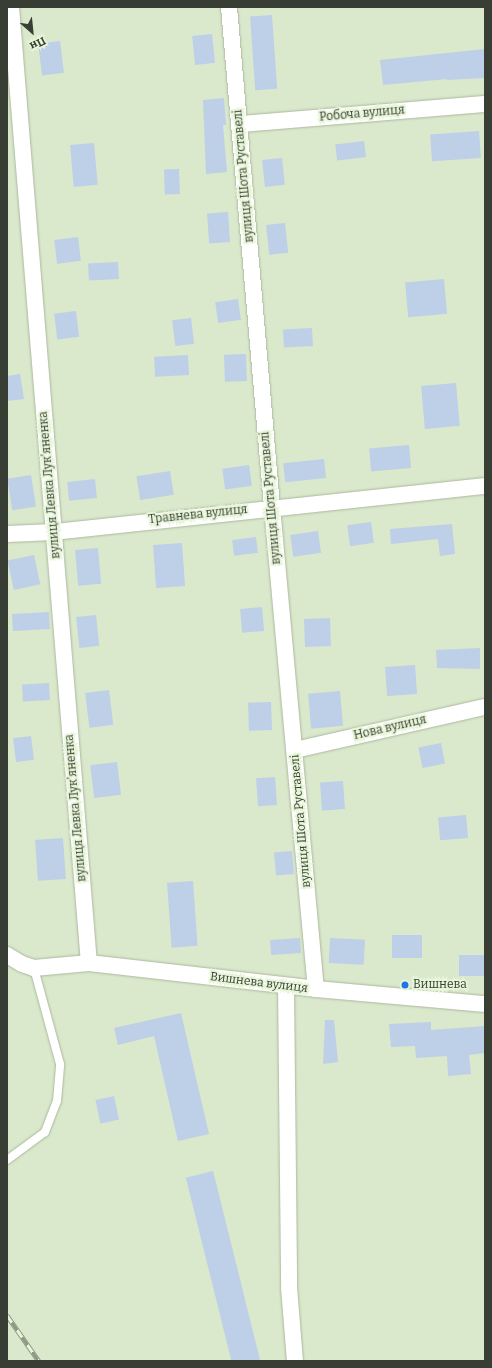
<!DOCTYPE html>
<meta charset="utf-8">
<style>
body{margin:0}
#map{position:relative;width:492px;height:1368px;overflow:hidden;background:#dae8cc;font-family:Bitter,serif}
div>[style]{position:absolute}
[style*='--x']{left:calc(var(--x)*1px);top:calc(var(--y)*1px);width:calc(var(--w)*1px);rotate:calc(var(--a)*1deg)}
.building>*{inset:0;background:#becfe8;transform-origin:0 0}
.roads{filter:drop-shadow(0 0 1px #acb89e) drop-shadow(0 0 1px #acb89e)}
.service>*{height:8px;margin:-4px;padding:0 4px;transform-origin:4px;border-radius:4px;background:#fff}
.minor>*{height:16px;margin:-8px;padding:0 8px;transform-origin:8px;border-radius:8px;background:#fff}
.rail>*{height:4.5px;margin-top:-2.25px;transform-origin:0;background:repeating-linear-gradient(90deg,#e7f5d9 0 9px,#8e9884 0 18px);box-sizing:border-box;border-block:1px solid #8e9884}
.dots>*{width:11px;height:11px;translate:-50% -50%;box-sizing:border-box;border:2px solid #e7f5d9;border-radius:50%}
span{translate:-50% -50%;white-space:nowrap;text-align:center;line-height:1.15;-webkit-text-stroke:3.5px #e7f5d9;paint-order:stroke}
.street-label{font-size:12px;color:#383e33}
.poi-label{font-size:12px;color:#383e33}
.left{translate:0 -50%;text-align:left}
.frame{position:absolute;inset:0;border:8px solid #383e33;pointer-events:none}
.north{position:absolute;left:12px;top:12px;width:40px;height:40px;-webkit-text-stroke:3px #e7f5d9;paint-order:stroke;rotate:153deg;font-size:11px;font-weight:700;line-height:16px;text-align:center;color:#383e33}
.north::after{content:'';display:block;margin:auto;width:14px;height:18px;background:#383e33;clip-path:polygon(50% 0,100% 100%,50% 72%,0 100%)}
</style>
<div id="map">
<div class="building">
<div style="left:272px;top:15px;width:74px;height:22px;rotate:86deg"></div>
<div style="left:212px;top:34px;width:29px;height:20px;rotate:84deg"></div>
<div style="left:60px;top:41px;width:32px;height:22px;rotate:83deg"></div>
<div style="clip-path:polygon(485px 49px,485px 78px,447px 80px,447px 79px,383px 85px,380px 60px)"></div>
<div style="clip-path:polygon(224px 98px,226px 125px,223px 125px,227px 172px,206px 174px,203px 100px)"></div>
<div style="left:479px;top:131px;width:27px;height:49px;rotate:86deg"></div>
<div style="left:364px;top:141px;width:16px;height:29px;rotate:83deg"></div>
<div style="left:94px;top:143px;width:42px;height:24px;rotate:85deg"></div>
<div style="left:282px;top:158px;width:27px;height:20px;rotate:84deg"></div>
<div style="left:179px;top:169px;width:25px;height:15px;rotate:88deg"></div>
<div style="left:228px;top:212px;width:30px;height:21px;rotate:86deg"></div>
<div style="left:285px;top:223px;width:30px;height:19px;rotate:84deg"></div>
<div style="left:78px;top:237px;width:24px;height:24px;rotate:83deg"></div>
<div style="left:118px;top:262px;width:17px;height:30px;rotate:87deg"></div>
<div style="left:444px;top:279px;width:35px;height:39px;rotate:85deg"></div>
<div style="left:238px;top:299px;width:21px;height:23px;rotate:82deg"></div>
<div style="left:76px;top:311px;width:26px;height:22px;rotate:83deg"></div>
<div style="left:191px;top:318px;width:26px;height:19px;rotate:83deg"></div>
<div style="left:312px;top:328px;width:18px;height:29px;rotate:87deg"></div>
<div style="left:246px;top:354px;width:27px;height:22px;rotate:88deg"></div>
<div style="left:188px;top:355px;width:20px;height:34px;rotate:87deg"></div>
<div style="clip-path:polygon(20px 374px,24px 399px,7px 401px,7px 376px)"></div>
<div style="left:456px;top:383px;width:43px;height:35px;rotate:85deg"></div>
<div style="left:409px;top:445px;width:23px;height:40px;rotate:85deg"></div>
<div style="left:324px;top:459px;width:19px;height:41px;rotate:84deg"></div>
<div style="left:249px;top:465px;width:21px;height:27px;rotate:82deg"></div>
<div style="left:170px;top:471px;width:24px;height:34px;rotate:81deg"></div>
<div style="left:31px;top:475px;width:32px;height:24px;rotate:81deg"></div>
<div style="left:95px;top:479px;width:19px;height:28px;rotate:84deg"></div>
<div style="left:371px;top:522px;width:21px;height:24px;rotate:82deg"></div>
<div style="clip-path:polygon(452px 524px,455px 554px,440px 556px,438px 539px,391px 544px,390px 529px)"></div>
<div style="left:318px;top:531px;width:22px;height:28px;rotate:82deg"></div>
<div style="left:256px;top:537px;width:16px;height:24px;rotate:83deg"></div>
<div style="left:182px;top:543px;width:43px;height:29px;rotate:86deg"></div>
<div style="left:98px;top:548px;width:36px;height:23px;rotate:85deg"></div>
<div style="left:34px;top:555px;width:30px;height:27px;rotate:78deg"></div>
<div style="left:262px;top:607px;width:24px;height:22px;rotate:85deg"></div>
<div style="left:49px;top:612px;width:17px;height:37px;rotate:87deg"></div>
<div style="left:96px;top:615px;width:31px;height:20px;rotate:84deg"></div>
<div style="left:330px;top:618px;width:28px;height:26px;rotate:88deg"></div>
<div style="clip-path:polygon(480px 648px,480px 669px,437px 668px,436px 650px)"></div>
<div style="left:415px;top:665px;width:29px;height:30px;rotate:86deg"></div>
<div style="left:49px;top:683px;width:17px;height:27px;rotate:87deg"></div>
<div style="left:109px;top:690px;width:35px;height:24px;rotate:83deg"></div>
<div style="left:340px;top:691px;width:35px;height:32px;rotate:85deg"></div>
<div style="left:271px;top:702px;width:28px;height:23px;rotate:88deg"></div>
<div style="left:31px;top:736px;width:24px;height:18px;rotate:83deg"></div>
<div style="left:441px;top:743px;width:21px;height:23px;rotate:79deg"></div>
<div style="left:117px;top:762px;width:33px;height:27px;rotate:83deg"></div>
<div style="left:275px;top:777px;width:28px;height:19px;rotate:86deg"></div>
<div style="left:343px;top:781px;width:28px;height:23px;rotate:86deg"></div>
<div style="left:466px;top:815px;width:23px;height:28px;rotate:85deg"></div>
<div style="left:63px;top:838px;width:41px;height:28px;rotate:86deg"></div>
<div style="left:292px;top:851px;width:23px;height:18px;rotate:85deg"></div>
<div style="left:193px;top:881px;width:65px;height:26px;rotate:86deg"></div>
<div style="left:392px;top:935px;width:30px;height:23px"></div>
<div style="left:300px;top:938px;width:15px;height:30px;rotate:86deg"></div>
<div style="left:330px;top:938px;width:35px;height:25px;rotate:3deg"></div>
<div style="left:485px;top:955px;width:21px;height:26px;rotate:90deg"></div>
<div style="clip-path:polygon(181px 1013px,209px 1134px,178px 1141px,154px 1036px,118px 1045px,114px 1028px)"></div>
<div style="clip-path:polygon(325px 1020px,334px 1020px,338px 1062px,323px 1064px)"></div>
<div style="clip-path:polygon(431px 1022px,431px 1030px,485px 1026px,485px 1053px,469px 1055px,471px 1074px,448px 1076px,447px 1056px,416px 1058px,415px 1046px,391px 1047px,389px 1024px)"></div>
<div style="left:114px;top:1096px;width:24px;height:19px;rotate:78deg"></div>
<div style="left:213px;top:1171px;width:195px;height:28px;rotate:76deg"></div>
</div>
<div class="roads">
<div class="service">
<div style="--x:7;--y:1160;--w:47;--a:-36.4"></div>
<div style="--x:45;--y:1132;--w:33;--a:-69"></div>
<div style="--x:57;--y:1101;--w:37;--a:-85"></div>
<div style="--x:60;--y:1064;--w:99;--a:-105.2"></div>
</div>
<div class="minor">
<div style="--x:11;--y:7;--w:959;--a:85.34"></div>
<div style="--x:229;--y:7;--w:502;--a:85.08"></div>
<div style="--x:272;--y:507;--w:484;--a:84.8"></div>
<div style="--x:240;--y:124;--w:246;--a:-4.7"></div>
<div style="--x:7;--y:534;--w:47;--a:-2.4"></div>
<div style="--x:54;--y:532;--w:433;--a:-6.1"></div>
<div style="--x:295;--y:750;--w:195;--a:-12.8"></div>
<div style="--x:7;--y:955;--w:17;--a:31"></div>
<div style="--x:22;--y:964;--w:13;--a:18"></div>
<div style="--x:34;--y:968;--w:55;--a:-5.2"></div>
<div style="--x:89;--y:963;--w:228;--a:6.5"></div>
<div style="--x:316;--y:989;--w:170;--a:5.1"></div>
<div style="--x:286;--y:986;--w:301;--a:89.4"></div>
<div style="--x:289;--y:1287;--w:74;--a:85.4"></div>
</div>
</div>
<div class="rail">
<div style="--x:7;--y:1315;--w:56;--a:55.2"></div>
</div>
<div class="dots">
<div style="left:405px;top:985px;background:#2177e1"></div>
</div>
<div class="street-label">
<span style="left:362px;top:114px;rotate:-5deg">Робоча вулиця</span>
<span style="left:244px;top:176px;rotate:-95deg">вулиця Шота Руставелі</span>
<span style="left:50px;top:485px;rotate:-95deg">вулиця Левка Лукʼяненка</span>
<span style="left:271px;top:498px;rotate:-95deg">вулиця Шота Руставелі</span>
<span style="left:198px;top:515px;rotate:-6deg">Травнева вулиця</span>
<span style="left:390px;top:728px;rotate:-13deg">Нова вулиця</span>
<span style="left:76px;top:808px;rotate:-95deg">вулиця Левка Лукʼяненка</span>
<span style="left:301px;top:821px;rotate:-95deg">вулиця Шота Руставелі</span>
<span style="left:259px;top:983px;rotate:7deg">Вишнева вулиця</span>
</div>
<div class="poi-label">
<span class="left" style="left:413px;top:985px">Вишнева</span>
</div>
<div class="frame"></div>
<div class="north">Пн</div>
</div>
